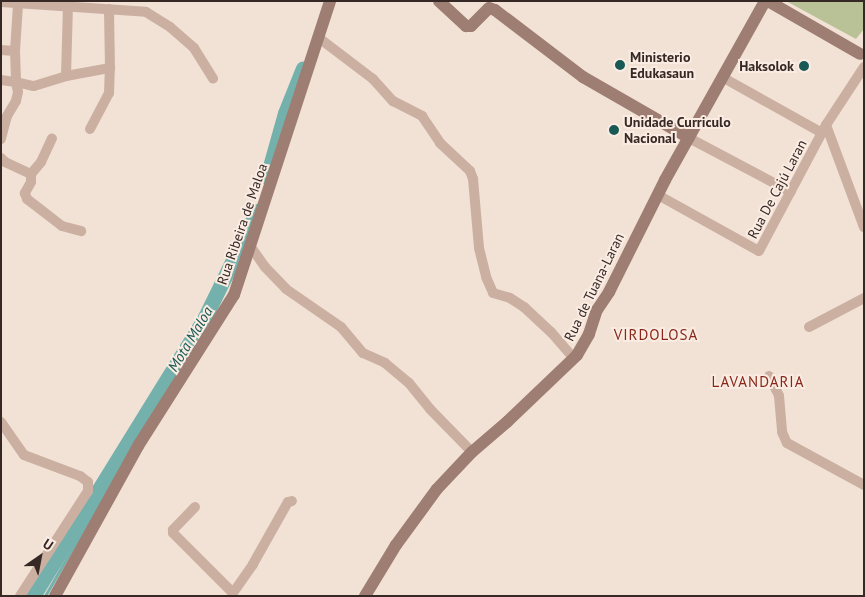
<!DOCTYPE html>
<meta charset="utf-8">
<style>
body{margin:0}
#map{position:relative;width:865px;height:597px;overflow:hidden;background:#f2e2d6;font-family:"PT Sans",sans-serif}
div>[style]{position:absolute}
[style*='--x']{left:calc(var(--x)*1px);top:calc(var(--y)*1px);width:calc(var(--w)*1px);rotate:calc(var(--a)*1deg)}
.green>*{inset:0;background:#b8c296}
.stream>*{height:2.5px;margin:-1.25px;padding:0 1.25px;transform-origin:1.25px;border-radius:1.25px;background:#74b1ac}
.river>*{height:15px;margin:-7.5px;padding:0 7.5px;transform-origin:7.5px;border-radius:7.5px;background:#74b1ac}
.street>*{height:10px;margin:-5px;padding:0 5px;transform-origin:5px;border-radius:5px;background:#cbb0a2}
.secondary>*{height:12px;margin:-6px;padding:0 6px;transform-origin:6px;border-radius:6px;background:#9e7e73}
.dots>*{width:14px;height:14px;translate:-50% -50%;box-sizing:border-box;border:2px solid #faece2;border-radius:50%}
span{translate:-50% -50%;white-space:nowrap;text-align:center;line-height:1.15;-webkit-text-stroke:4px #faece2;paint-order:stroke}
.poi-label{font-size:14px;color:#352825;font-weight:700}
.left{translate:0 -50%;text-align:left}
.right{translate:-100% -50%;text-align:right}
.street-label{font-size:14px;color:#352825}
.neighbourhood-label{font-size:15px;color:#882719;letter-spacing:1px}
.water-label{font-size:15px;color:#185855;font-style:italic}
.frame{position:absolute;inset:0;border:2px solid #352825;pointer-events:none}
.north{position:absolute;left:15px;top:532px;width:50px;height:50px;-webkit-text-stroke:4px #faece2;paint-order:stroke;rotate:33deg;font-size:14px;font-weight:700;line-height:20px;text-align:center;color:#352825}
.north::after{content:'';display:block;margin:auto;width:18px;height:22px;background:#352825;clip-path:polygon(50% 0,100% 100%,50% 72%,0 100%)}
</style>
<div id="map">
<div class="green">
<div style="clip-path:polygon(786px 1px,864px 1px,864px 29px,856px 39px)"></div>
</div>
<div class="stream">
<div style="--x:149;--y:417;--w:176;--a:-59.6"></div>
<div style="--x:45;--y:596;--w:128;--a:-60"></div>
</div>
<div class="river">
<div style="--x:267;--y:177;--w:66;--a:-74.3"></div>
<div style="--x:285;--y:113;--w:48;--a:-68.2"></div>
<div style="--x:33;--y:596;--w:328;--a:-58.3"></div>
<div style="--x:205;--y:317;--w:118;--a:-63.9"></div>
</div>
<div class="street">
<div style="--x:1;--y:2;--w:145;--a:3.9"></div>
<div style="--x:146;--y:12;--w:28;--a:32"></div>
<div style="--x:170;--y:27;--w:32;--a:41"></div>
<div style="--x:194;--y:48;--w:36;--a:58"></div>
<div style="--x:319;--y:38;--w:68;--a:37.2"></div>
<div style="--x:373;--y:79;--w:30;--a:48"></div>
<div style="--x:393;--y:101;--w:33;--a:27"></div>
<div style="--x:422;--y:116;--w:32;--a:56"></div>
<div style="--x:440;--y:143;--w:41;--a:43"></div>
<div style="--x:470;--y:171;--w:9;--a:69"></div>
<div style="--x:473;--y:179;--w:69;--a:85"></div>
<div style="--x:479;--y:248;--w:30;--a:76"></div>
<div style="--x:486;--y:277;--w:17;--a:66"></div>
<div style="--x:493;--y:293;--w:18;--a:16"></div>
<div style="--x:510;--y:298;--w:17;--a:33"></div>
<div style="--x:524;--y:307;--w:37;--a:43"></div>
<div style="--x:551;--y:332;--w:35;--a:49"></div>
<div style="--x:1;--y:50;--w:14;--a:4"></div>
<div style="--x:15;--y:51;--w:47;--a:-86.3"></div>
<div style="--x:15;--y:51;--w:31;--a:88"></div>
<div style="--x:16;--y:82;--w:18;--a:13"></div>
<div style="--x:34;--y:86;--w:34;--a:-17"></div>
<div style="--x:66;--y:76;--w:45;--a:-10.3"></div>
<div style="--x:110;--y:68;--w:59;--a:-91"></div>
<div style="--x:66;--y:76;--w:71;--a:-88.4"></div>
<div style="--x:722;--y:77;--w:115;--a:29.2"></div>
<div style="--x:1;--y:80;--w:15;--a:8"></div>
<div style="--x:16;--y:82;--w:10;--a:79"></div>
<div style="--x:18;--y:92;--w:9;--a:103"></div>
<div style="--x:16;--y:101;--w:17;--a:121"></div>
<div style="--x:7;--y:116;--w:24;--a:105"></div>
<div style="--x:826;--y:125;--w:109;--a:69.6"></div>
<div style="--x:90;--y:129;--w:41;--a:-62.2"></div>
<div style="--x:109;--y:93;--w:25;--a:-88"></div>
<div style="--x:689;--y:138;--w:115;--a:27.9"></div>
<div style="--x:1;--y:158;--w:6;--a:45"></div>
<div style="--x:5;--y:162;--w:29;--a:25"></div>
<div style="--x:31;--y:174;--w:16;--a:-50"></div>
<div style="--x:41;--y:162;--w:26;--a:-65"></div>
<div style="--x:31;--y:174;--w:8;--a:90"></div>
<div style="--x:31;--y:182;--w:13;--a:119"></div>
<div style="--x:25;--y:193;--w:6;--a:72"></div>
<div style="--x:27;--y:199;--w:44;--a:37.6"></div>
<div style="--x:62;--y:226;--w:20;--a:15"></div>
<div style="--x:658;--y:195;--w:115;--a:29"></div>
<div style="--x:759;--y:251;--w:143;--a:-62"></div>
<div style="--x:826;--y:125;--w:69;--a:-56.8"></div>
<div style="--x:251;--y:247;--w:24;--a:55"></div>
<div style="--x:265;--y:267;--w:30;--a:46"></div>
<div style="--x:286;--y:289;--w:67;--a:34.6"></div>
<div style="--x:341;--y:327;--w:34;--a:50"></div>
<div style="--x:363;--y:353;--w:24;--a:24"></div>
<div style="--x:385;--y:363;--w:31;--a:40"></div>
<div style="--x:409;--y:383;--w:33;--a:51"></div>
<div style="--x:430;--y:409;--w:60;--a:45.7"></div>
<div style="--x:809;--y:327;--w:62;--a:-27.8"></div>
<div style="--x:769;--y:376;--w:22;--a:63"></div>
<div style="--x:779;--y:396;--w:36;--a:85"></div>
<div style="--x:782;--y:432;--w:12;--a:66"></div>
<div style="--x:787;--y:443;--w:88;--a:28.6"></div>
<div style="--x:1;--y:422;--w:40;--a:55.1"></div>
<div style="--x:24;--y:455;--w:60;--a:20.6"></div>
<div style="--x:80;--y:476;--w:10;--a:37"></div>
<div style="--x:88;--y:482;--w:9;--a:90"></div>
<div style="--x:88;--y:491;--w:125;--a:122.9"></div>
<div style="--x:195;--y:507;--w:32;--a:134"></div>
<div style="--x:173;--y:530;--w:3;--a:90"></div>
<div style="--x:173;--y:533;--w:85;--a:45"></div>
<div style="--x:233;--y:593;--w:35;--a:-55"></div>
<div style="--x:253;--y:564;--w:71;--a:-60.6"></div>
<div style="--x:288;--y:502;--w:4;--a:-14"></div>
</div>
<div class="secondary">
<div style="--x:439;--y:1;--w:37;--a:43"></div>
<div style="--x:466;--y:26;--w:5;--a:0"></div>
<div style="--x:471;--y:26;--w:25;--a:-45"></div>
<div style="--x:489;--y:8;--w:6;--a:18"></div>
<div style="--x:495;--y:10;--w:111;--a:37.3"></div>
<div style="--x:583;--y:77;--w:122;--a:29.9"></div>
<div style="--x:768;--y:1;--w:106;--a:29.9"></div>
<div style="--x:55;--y:596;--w:171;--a:-61"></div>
<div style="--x:138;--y:446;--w:179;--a:-57.6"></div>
<div style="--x:234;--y:295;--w:309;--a:-71.9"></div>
<div style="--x:365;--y:596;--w:60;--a:-58.7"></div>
<div style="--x:396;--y:545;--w:69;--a:-53.8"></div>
<div style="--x:437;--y:489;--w:51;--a:-46.6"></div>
<div style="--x:472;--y:452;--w:46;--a:-40.6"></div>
<div style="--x:507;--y:422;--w:97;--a:-43.7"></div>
<div style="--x:577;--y:355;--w:24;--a:-60"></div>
<div style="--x:589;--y:334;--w:25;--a:-72"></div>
<div style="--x:597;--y:310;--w:22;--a:-56"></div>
<div style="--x:609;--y:292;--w:125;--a:-63.4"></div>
<div style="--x:665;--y:180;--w:205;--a:-60.8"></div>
</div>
<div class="dots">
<div style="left:620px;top:65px;background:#185855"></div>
<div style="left:804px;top:66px;background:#185855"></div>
<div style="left:614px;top:130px;background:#185855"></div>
</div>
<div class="poi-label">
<span class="left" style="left:630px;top:65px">Ministerio<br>Edukasaun</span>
<span class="right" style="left:794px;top:66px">Haksolok</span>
<span class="left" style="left:624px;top:130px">Unidade Curriculo<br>Nacional</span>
</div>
<div class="street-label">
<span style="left:777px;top:189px;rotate:-62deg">Rua De Cajú Laran</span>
<span style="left:242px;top:224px;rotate:-71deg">Rua Ribeira de Maloa</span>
<span style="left:594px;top:287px;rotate:-64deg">Rua de Tuana-Laran</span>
</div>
<div class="neighbourhood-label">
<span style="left:656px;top:335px">VIRDOLOSA</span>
<span style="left:758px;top:382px">LAVANDARIA</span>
</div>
<div class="water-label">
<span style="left:190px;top:339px;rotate:-59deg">Mota Maloa</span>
</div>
<div class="frame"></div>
<div class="north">U</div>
</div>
